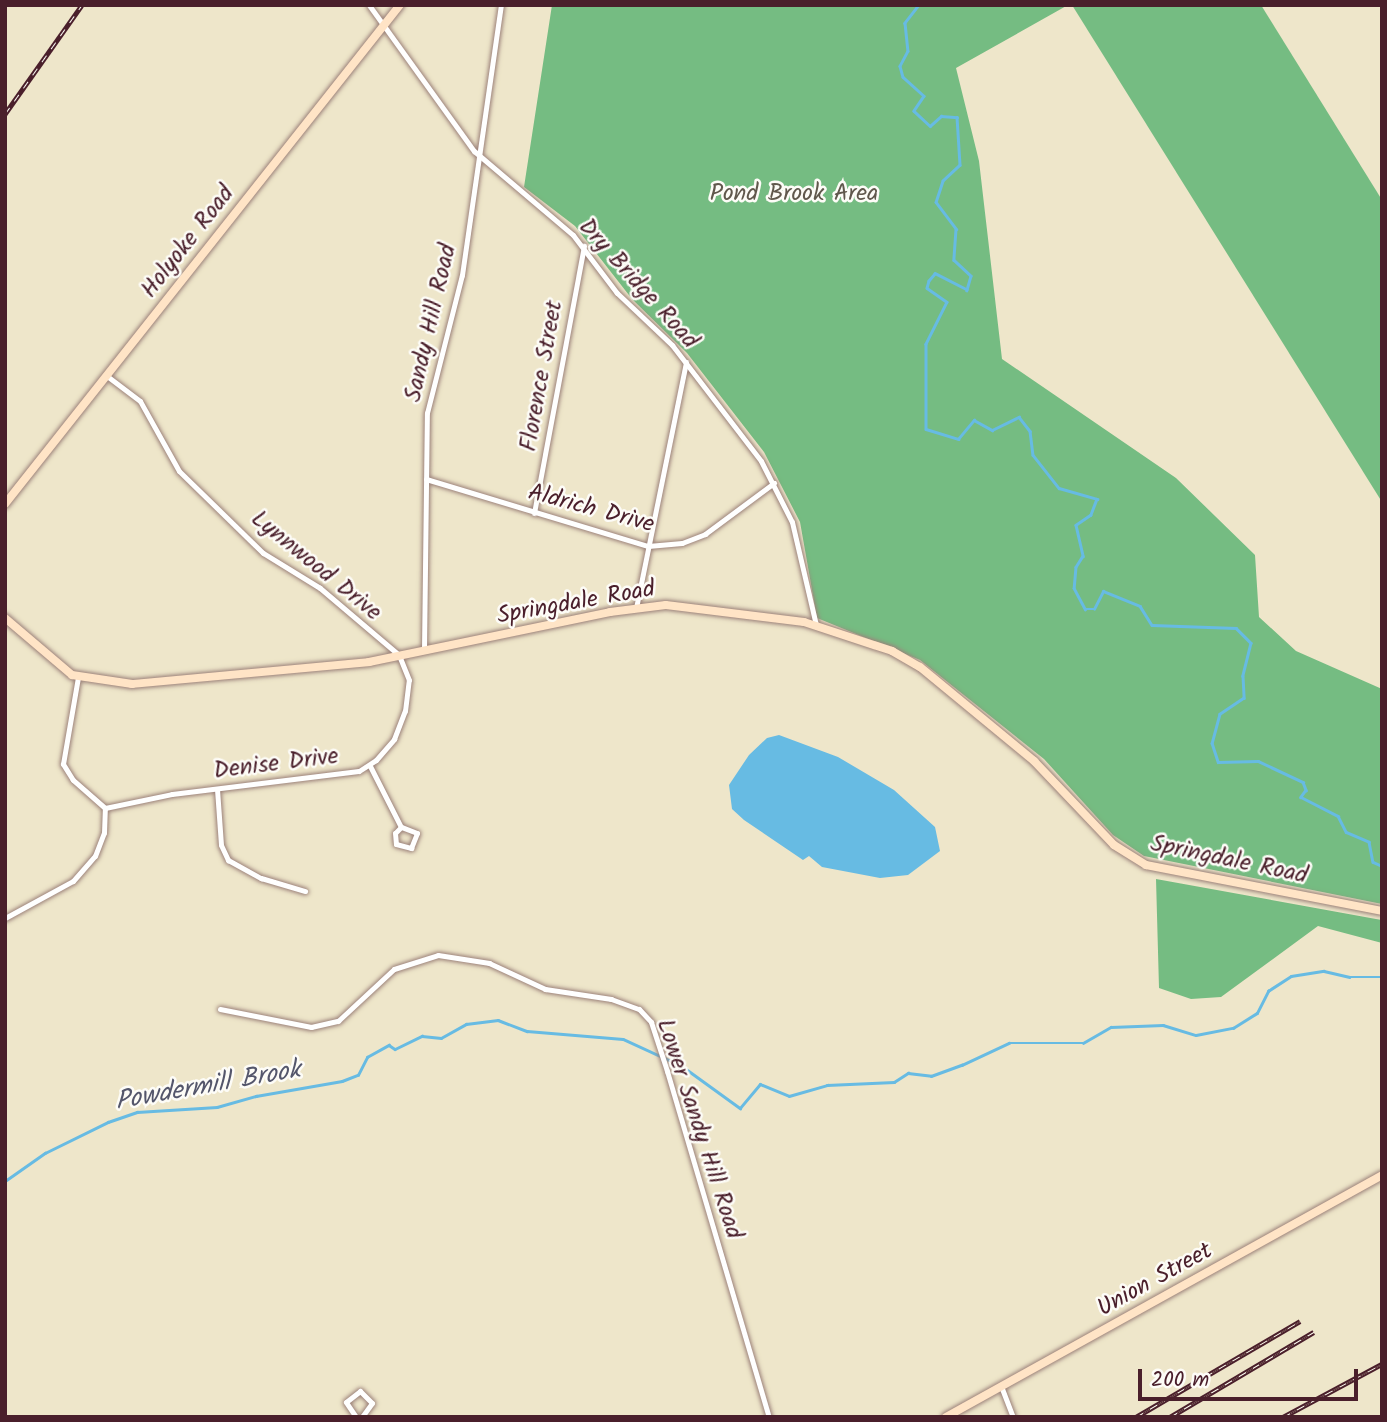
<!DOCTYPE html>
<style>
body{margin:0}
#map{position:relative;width:1387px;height:1422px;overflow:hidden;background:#eee6ca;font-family:Kalam,sans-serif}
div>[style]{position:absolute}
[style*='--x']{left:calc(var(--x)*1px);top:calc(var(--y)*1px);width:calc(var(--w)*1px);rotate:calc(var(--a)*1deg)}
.forest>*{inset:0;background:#75bc82}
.water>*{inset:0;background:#67bbe3}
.stream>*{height:2.5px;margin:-1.25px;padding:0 1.25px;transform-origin:1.25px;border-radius:1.25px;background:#67bbe3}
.roads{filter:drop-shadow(0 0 2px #9c827a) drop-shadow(0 0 2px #9c827a)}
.street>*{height:5px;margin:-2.5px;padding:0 2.5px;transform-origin:2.5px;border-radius:2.5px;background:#fff}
.secondary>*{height:8px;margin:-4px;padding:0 4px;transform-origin:4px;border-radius:4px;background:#ffe4c6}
.rail>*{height:5px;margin-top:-2.5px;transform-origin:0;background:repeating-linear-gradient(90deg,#fdfcf7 0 8px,#4a1f2b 0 16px);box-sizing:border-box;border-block:2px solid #4a1f2b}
span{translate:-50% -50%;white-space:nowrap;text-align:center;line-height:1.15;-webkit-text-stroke:5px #fdfcf7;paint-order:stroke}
.park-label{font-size:24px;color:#60584c}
.street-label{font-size:24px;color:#4a1f2b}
.water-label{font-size:26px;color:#54566b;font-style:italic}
.frame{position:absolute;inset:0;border:7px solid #4a1f2b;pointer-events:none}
.scale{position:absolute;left:1138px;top:1369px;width:220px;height:32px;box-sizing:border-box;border:4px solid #4a1f2b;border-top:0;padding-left:9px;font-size:21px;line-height:24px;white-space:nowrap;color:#4a1f2b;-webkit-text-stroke:5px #fdfcf7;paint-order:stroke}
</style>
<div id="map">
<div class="forest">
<div style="clip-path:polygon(552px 5px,1068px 5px,956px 68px,979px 161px,1002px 359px,1176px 478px,1255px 555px,1259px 617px,1296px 651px,1382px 689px,1382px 904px,1144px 856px,1113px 835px,1044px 759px,920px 660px,817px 618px,800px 522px,764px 452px,687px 353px,632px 299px,575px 226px,524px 187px)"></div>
<div style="clip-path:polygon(1072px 5px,1261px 5px,1382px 200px,1382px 502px)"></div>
<div style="clip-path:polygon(1156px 879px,1376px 919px,1382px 920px,1382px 943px,1318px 926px,1221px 997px,1191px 999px,1159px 988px)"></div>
</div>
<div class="water">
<div style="clip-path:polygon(779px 735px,838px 757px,894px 790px,935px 827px,940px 851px,908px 875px,880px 878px,822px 867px,809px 856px,803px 860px,744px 820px,732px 809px,729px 785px,749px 755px,767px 738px)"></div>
</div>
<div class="stream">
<div style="--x:919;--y:5;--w:23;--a:128"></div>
<div style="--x:905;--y:23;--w:28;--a:84"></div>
<div style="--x:908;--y:51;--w:17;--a:118"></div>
<div style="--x:900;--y:66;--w:11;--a:75"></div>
<div style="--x:903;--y:77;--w:28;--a:42"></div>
<div style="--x:924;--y:96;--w:18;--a:124"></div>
<div style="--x:914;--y:111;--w:22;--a:43"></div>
<div style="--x:930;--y:126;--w:15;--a:-42"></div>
<div style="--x:941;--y:116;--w:16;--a:4"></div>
<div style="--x:957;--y:117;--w:48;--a:86.4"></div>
<div style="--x:960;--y:165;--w:23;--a:137"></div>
<div style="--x:943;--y:181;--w:22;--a:108"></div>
<div style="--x:936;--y:202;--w:34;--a:53"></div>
<div style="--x:956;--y:229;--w:31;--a:94"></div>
<div style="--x:954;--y:260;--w:23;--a:43"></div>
<div style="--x:971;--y:276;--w:15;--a:106"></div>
<div style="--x:967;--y:290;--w:36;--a:-153"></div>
<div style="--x:935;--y:274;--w:9;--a:131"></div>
<div style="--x:929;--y:281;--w:7;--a:106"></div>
<div style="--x:927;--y:288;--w:24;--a:35"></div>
<div style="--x:947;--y:302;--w:47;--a:116.6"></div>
<div style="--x:926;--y:344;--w:85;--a:90"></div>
<div style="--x:926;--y:429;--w:34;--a:17"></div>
<div style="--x:958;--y:439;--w:25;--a:-50"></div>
<div style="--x:974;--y:420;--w:21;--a:29"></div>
<div style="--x:992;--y:430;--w:30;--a:-26"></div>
<div style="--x:1019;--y:417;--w:18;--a:52"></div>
<div style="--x:1030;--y:431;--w:24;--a:83"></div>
<div style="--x:1033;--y:455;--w:42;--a:51.8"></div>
<div style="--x:1059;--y:488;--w:40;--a:16"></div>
<div style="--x:1097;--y:499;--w:17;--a:111"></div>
<div style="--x:1091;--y:515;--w:18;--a:146"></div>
<div style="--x:1076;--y:525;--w:32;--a:77"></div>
<div style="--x:1083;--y:556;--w:13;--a:122"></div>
<div style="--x:1076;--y:567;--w:21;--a:95"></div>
<div style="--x:1074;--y:588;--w:24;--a:62"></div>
<div style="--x:1085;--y:609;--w:9;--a:0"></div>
<div style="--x:1094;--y:609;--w:20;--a:-63"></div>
<div style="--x:1103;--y:591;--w:40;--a:22"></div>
<div style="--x:1140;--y:606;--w:22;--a:58"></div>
<div style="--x:1152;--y:625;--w:84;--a:2"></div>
<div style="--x:1236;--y:628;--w:21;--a:45"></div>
<div style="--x:1251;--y:643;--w:34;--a:104"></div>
<div style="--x:1243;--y:676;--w:22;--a:87"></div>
<div style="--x:1244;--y:698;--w:29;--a:146"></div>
<div style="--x:1220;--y:714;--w:30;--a:105"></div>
<div style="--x:1212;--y:743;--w:20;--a:72"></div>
<div style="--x:1218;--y:762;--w:40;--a:-1.4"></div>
<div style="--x:1258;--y:761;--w:50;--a:25"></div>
<div style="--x:1303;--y:782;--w:9;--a:69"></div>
<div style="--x:1306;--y:790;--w:9;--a:126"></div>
<div style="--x:1301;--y:797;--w:42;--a:27.2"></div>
<div style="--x:1338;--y:816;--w:18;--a:63"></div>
<div style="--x:1346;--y:832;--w:25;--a:23"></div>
<div style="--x:1369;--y:842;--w:20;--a:79"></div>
<div style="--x:1373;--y:862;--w:10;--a:24"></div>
<div style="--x:5;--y:1181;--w:49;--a:-35"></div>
<div style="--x:45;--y:1153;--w:70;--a:-26.2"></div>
<div style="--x:108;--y:1122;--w:31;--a:-19"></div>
<div style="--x:137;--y:1112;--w:80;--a:-3.6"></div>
<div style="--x:217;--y:1107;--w:41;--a:-15.8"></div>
<div style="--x:256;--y:1096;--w:87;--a:-9.9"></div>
<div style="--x:342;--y:1081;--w:17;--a:-21"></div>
<div style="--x:358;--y:1075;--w:20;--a:-63"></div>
<div style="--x:367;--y:1057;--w:25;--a:-29"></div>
<div style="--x:389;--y:1045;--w:7;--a:34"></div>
<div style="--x:395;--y:1049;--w:30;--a:-26"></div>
<div style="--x:422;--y:1036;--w:19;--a:6"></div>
<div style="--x:441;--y:1038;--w:29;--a:-29"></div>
<div style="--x:466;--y:1024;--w:32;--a:-7"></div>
<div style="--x:498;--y:1020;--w:31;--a:21"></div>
<div style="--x:527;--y:1031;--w:96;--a:4.8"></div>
<div style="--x:623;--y:1039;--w:65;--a:24.6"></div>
<div style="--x:682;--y:1066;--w:72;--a:35.9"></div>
<div style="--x:740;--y:1108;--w:31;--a:-50"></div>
<div style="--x:760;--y:1084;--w:31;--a:22"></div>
<div style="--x:789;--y:1096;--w:40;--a:-16"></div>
<div style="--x:827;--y:1085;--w:67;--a:-2.6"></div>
<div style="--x:894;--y:1082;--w:17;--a:-33"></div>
<div style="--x:908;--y:1073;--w:23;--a:7"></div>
<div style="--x:931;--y:1076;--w:33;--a:-20"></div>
<div style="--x:962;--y:1065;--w:52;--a:-25.1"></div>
<div style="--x:1009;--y:1043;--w:74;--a:0"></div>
<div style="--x:1083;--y:1043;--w:32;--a:-30"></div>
<div style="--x:1111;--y:1027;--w:52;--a:-2.2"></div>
<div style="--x:1163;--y:1025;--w:34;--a:17"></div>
<div style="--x:1196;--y:1035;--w:38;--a:-11"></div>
<div style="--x:1233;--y:1028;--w:28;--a:-32"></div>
<div style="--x:1257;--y:1013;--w:25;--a:-63"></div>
<div style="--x:1268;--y:991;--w:27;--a:-33"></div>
<div style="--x:1291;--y:976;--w:33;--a:-9"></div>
<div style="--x:1324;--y:971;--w:26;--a:13"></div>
<div style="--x:1349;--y:977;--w:33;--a:0"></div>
</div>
<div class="roads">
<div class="street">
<div style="--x:369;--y:5;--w:180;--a:54.3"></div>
<div style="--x:474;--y:151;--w:130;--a:40.3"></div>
<div style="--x:573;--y:235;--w:73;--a:52.8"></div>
<div style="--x:617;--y:293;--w:76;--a:43.4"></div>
<div style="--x:672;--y:345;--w:146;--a:52.5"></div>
<div style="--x:761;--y:461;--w:68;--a:63.1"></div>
<div style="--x:792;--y:522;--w:106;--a:76.9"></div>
<div style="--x:426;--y:479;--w:232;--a:16.8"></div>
<div style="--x:648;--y:546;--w:34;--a:-5"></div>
<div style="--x:682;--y:543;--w:25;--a:-21"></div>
<div style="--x:705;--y:534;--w:86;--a:-36.5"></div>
<div style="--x:534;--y:513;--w:272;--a:-79.4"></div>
<div style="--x:636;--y:608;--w:251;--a:-78.5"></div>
<div style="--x:424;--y:650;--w:237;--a:-89.3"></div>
<div style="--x:427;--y:413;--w:142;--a:-75.8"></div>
<div style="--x:462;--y:275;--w:273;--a:-81.8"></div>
<div style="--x:370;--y:766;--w:68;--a:63.1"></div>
<div style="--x:401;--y:827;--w:8;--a:135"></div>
<div style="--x:395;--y:833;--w:11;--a:85"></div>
<div style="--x:396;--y:844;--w:16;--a:15"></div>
<div style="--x:411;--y:848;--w:16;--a:-68"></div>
<div style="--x:417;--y:833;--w:17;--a:-159"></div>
<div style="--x:217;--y:789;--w:56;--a:85.9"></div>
<div style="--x:221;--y:845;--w:17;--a:65"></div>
<div style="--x:228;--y:860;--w:38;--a:29"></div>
<div style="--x:261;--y:878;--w:46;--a:16.5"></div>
<div style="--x:105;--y:808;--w:68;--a:-11.8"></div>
<div style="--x:172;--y:794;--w:188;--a:-7"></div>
<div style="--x:359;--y:771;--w:20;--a:-33"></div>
<div style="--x:376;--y:760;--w:28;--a:-49"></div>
<div style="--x:394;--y:739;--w:30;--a:-69"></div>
<div style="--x:405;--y:711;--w:31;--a:-83"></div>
<div style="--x:409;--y:680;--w:27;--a:-112"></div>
<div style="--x:399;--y:655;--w:104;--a:-139.7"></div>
<div style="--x:320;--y:588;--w:67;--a:-148.4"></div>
<div style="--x:263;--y:553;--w:117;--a:-135.7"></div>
<div style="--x:179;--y:471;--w:80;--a:-119.1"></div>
<div style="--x:140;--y:401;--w:41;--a:-142.9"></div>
<div style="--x:5;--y:918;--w:77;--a:-28.6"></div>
<div style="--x:73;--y:881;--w:33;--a:-49"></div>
<div style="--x:95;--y:856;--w:25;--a:-69"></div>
<div style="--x:104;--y:833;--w:25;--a:-88"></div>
<div style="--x:105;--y:808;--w:43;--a:-138.8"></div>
<div style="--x:73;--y:780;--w:19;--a:-122"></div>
<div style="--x:63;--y:764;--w:88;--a:-80.2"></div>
<div style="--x:220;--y:1009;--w:93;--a:11.2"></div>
<div style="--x:311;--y:1027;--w:28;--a:-13"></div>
<div style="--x:338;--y:1021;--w:76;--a:-42.9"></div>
<div style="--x:394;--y:969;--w:46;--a:-17.7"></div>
<div style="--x:438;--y:955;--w:52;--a:8.9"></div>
<div style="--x:489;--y:963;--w:62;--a:24.9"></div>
<div style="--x:545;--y:989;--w:67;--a:8.6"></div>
<div style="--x:611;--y:999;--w:30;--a:20"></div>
<div style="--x:639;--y:1009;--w:18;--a:47"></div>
<div style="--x:651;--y:1022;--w:52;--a:71.9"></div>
<div style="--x:667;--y:1071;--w:361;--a:73.6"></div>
<div style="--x:1001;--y:1386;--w:33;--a:69"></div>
<div style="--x:356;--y:1417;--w:18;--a:-124"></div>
<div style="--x:346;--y:1402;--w:18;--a:-38"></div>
<div style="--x:360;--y:1391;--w:17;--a:45"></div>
<div style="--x:372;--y:1403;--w:17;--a:126"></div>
</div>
<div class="secondary">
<div style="--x:5;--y:504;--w:636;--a:-51.64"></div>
<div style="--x:5;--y:618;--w:88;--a:40.4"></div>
<div style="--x:72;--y:675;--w:61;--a:8.5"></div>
<div style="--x:132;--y:684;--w:238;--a:-5.3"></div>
<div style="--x:369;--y:662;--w:246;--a:-11.7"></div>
<div style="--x:610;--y:612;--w:56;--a:-7.1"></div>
<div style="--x:666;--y:605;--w:139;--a:7"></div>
<div style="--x:804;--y:622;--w:93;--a:18.2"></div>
<div style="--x:892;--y:651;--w:32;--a:30"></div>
<div style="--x:920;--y:667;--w:148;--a:39.5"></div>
<div style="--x:1034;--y:761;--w:116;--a:46.4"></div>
<div style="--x:1114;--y:845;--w:38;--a:32"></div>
<div style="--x:1146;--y:865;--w:240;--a:11"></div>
<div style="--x:946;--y:1417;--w:499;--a:-29"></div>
</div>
</div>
<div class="rail">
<div style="--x:5;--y:114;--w:133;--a:-54.8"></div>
<div style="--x:1136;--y:1417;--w:190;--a:-30.3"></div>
<div style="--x:1170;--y:1417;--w:167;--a:-30.6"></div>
<div style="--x:1283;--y:1417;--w:112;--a:-28.2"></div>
</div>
<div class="park-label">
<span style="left:794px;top:194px">Pond Brook Area</span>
</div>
<div class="street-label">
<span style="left:188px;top:242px;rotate:-52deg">Holyoke Road</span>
<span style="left:638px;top:284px;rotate:48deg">Dry Bridge Road</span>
<span style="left:431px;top:323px;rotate:-77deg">Sandy Hill Road</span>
<span style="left:542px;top:376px;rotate:-80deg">Florence Street</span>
<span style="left:591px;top:509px;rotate:15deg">Aldrich Drive</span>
<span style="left:316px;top:566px;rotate:39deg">Lynnwood Drive</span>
<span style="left:576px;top:603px;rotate:-10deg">Springdale Road</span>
<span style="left:276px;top:764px;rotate:-7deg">Denise Drive</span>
<span style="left:1229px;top:860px;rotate:12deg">Springdale Road</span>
<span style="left:699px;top:1129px;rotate:72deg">Lower Sandy Hill Road</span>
<span style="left:1155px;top:1280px;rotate:-29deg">Union Street</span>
</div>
<div class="water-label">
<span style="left:208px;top:1087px;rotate:-10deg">Powdermill Brook</span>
</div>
<div class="frame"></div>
<div class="scale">200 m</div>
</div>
